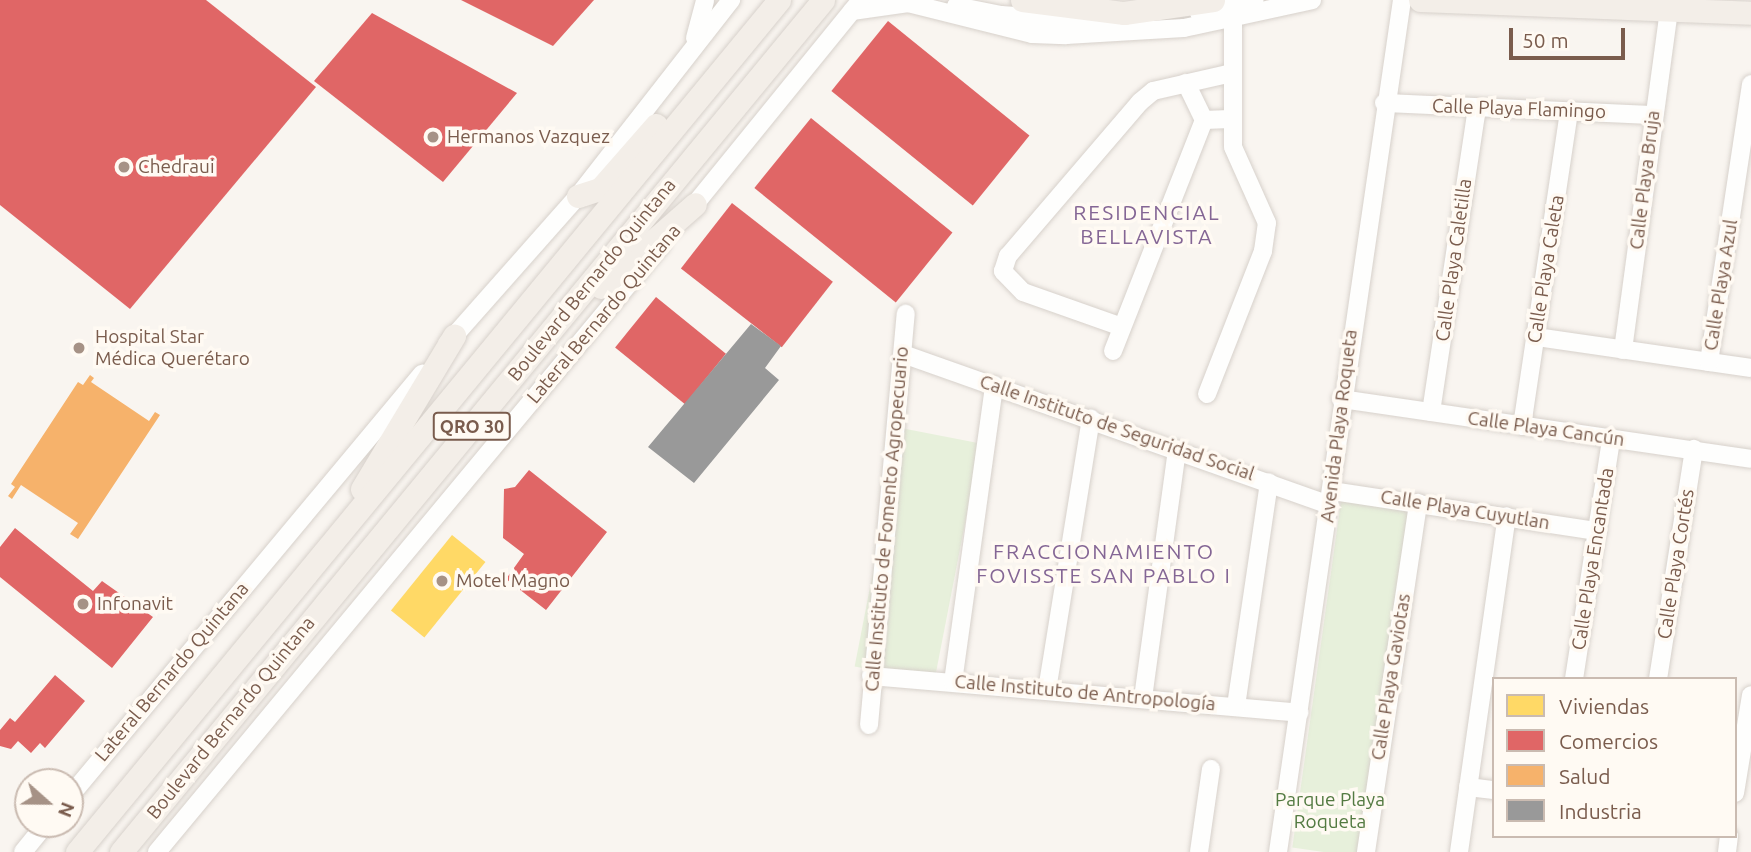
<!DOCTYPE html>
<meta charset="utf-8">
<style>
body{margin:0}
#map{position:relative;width:1751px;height:852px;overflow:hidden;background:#f9f5f0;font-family:Ubuntu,sans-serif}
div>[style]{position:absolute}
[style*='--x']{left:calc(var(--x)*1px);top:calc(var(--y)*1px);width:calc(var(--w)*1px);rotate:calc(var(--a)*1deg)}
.green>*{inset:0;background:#e7f0db;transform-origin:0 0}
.homes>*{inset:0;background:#ffd966;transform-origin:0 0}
.shops>*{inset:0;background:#e06666;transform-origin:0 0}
.health>*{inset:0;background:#f6b26b}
.industry>*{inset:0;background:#999}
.roads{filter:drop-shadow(0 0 2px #d7d1cb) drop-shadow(0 0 2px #d7d1cb)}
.minor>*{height:18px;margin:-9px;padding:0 9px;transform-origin:9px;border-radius:9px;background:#fefefd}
.major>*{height:23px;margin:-11.5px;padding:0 11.5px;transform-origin:11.5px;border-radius:11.5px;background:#f3eee8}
.dots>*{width:19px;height:19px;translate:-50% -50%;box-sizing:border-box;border:4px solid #fffaf3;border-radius:50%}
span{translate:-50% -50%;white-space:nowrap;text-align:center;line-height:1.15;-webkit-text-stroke:7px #fffaf3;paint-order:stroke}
.shield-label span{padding:2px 5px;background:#fffaf3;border:2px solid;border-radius:5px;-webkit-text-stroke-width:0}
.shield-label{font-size:18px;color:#7a5c4d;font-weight:700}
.street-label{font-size:19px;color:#7a5c4d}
.poi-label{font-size:19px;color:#7a5c4d}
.left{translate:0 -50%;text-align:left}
.park-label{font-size:19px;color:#537a41}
.neighbourhood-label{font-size:21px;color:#846695;letter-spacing:2px}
.legend{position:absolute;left:1492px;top:677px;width:245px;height:161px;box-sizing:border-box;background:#fffaf3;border:2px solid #cabbb1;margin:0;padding:9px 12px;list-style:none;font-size:21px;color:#7a5c4d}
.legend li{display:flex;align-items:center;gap:14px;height:35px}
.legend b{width:35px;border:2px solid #cabbb1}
.north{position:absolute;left:14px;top:768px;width:70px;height:70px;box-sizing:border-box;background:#fffaf3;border:2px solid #cabbb1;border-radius:50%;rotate:111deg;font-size:19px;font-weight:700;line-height:28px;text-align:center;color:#7a5c4d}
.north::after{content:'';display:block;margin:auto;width:24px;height:32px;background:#a69286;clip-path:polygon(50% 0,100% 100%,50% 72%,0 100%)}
.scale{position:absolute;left:1509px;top:28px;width:116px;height:32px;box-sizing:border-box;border:4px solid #7a5c4d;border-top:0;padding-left:9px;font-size:21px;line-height:24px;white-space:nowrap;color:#7a5c4d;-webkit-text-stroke:5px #fffaf3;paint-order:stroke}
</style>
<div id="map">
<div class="green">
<div style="left:901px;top:428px;width:81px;height:243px;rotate:11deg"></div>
<div style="left:1341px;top:501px;width:69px;height:350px;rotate:8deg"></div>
</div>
<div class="homes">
<div style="left:452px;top:535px;width:43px;height:97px;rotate:39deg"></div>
</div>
<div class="shops">
<div style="clip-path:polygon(0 0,206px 0,316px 87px,130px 309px,0 205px)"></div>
<div style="clip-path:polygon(461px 0,594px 0,553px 46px)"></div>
<div style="clip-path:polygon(372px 13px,517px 93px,443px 182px,314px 81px)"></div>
<div style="left:888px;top:21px;width:182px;height:90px;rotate:39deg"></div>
<div style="left:811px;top:118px;width:182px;height:90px;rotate:39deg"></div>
<div style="left:732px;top:203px;width:128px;height:83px;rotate:38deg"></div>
<div style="left:656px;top:297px;width:90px;height:65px;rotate:39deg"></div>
<div style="clip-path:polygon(529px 470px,607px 532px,546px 610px,506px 579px,524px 554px,503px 538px,504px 489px,515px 487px)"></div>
<div style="clip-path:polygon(15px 528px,93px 591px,102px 581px,153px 617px,112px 668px,0 577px,0 547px)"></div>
<div style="clip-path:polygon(55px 675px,85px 701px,45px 748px,40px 743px,31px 753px,18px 741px,11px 749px,0 746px,0 730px,10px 718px,15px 722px)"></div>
</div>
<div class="health">
<div style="clip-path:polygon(90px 375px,94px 378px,91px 382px,149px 421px,155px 412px,160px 415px,78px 539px,70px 534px,78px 523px,21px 485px,12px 499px,8px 496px,15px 487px,11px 484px,78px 382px,83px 385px)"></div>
</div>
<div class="industry">
<div style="clip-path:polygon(751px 324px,781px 346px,765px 368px,779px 380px,694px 483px,648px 447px)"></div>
</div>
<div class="roads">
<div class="minor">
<div style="--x:956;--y:6;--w:46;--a:11.3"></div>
<div style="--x:1001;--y:15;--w:115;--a:4"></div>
<div style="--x:852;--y:11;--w:57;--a:-8.1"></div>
<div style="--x:908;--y:3;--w:128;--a:14"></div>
<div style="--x:1032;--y:34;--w:34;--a:2"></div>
<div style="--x:1066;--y:35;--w:118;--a:-3.4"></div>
<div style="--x:1184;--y:28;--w:131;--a:-12.3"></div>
<div style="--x:1199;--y:13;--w:57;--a:-13.3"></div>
<div style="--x:695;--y:38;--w:39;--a:-75"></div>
<div style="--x:1186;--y:83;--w:41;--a:64.1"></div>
<div style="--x:1384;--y:103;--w:269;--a:2.6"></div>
<div style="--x:687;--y:214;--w:276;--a:-50.9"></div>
<div style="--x:1122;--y:327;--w:105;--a:-160.5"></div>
<div style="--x:1023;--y:292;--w:29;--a:-134"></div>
<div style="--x:1003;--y:271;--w:16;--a:-72"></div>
<div style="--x:1008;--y:256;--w:203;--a:-49.4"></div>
<div style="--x:1140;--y:102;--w:17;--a:-40"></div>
<div style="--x:1153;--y:91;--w:81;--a:-12.8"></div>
<div style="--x:1536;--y:337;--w:217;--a:8.2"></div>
<div style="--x:447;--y:344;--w:198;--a:-48.5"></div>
<div style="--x:578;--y:196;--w:249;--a:-52"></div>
<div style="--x:1623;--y:350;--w:343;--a:-82.3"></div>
<div style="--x:1113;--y:351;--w:248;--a:-68.5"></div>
<div style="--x:1204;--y:120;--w:26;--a:-2"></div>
<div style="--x:903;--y:354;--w:453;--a:19.5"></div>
<div style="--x:1709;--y:362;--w:281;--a:-81.4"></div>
<div style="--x:1207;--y:394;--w:154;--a:-68.6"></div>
<div style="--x:1263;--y:251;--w:28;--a:-82"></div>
<div style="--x:1267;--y:223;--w:83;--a:-114.1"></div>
<div style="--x:1233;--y:147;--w:129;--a:-90"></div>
<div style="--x:1341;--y:399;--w:414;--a:8.3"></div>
<div style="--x:1431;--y:412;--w:308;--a:-81.4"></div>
<div style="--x:1522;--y:426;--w:318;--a:-81.5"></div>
<div style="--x:1332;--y:491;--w:269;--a:8.6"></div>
<div style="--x:871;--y:676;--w:430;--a:4.9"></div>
<div style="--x:1574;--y:679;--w:243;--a:-81.2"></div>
<div style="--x:1658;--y:679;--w:233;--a:-81.1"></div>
<div style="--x:953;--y:682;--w:300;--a:-82.1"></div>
<div style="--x:1047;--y:690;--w:275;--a:-80.8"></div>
<div style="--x:1143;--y:698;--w:251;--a:-82.2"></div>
<div style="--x:1236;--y:706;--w:226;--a:-81.6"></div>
<div style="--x:869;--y:725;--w:413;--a:-84.9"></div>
<div style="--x:1468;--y:787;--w:26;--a:7"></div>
<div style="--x:1735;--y:793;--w:99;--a:-80.7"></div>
<div style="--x:70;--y:796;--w:550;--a:-50.17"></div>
<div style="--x:23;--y:852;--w:36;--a:-51"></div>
<div style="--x:157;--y:852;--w:790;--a:-50.29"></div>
<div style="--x:1199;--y:852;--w:84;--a:-81.8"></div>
<div style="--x:1278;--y:852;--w:861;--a:-81.72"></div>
<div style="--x:1366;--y:852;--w:353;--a:-81.5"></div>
<div style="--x:1459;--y:852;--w:339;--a:-81.9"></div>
<div style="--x:1727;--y:852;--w:16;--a:-83"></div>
</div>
<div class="major">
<div style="--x:1022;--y:0;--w:103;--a:7.3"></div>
<div style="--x:1124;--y:13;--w:90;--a:-8.3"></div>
<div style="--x:1420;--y:0;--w:331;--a:2.2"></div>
<div style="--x:578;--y:196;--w:23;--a:-18"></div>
<div style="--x:600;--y:189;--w:85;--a:-48.8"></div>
<div style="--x:601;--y:287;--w:125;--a:-41.4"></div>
<div style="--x:362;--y:489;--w:179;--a:-59"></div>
<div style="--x:77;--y:852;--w:1104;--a:-50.51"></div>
<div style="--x:121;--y:852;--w:1104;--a:-50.51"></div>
</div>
</div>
<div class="dots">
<div style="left:433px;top:137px;background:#a69286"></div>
<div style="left:124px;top:167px;background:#a69286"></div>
<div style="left:79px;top:348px;background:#a69286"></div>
<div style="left:442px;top:581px;background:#a69286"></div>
<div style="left:83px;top:604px;background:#a69286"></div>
</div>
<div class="shield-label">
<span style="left:472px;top:426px">QRO 30</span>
</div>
<div class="street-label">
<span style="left:1519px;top:109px;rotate:2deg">Calle Playa Flamingo</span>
<span style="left:1645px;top:180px;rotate:-83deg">Calle Playa Bruja</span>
<span style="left:1454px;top:260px;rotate:-82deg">Calle Playa Caletilla</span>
<span style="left:1546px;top:269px;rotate:-81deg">Calle Playa Caleta</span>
<span style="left:592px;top:280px;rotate:-51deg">Boulevard Bernardo Quintana</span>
<span style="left:1721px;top:285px;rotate:-81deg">Calle Playa Azul</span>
<span style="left:604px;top:314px;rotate:-50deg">Lateral Bernardo Quintana</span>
<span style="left:1339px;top:426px;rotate:-83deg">Avenida Playa Roqueta</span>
<span style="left:1117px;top:428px;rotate:19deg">Calle Instituto de Seguridad Social</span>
<span style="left:1546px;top:429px;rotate:8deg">Calle Playa Cancún</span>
<span style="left:1465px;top:510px;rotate:9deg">Calle Playa Cuyutlan</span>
<span style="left:887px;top:519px;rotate:-85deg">Calle Instituto de Fomento Agropecuario</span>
<span style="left:1593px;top:559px;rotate:-81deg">Calle Playa Encantada</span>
<span style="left:1676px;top:564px;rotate:-81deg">Calle Playa Cortés</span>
<span style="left:172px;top:672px;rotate:-50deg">Lateral Bernardo Quintana</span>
<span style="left:1391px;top:677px;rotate:-81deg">Calle Playa Gaviotas</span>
<span style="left:1085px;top:693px;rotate:5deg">Calle Instituto de Antropología</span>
<span style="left:231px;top:718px;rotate:-51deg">Boulevard Bernardo Quintana</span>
</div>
<div class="poi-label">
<span class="left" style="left:447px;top:137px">Hermanos Vazquez</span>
<span class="left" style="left:138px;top:167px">Chedraui</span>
<span class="left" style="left:95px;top:348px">Hospital Star<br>Médica Querétaro</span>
<span class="left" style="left:456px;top:581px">Motel Magno</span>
<span class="left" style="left:97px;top:604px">Infonavit</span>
</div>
<div class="park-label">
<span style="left:1330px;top:811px">Parque Playa<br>Roqueta</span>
</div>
<div class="neighbourhood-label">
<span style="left:1147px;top:224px">RESIDENCIAL<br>BELLAVISTA</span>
<span style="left:1104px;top:563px">FRACCIONAMIENTO<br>FOVISSTE SAN PABLO I</span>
</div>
<ul class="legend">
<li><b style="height:19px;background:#ffd966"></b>Viviendas</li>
<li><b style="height:19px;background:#e06666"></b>Comercios</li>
<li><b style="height:19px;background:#f6b26b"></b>Salud</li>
<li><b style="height:19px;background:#999"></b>Industria</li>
</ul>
<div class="north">N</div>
<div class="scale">50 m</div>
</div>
